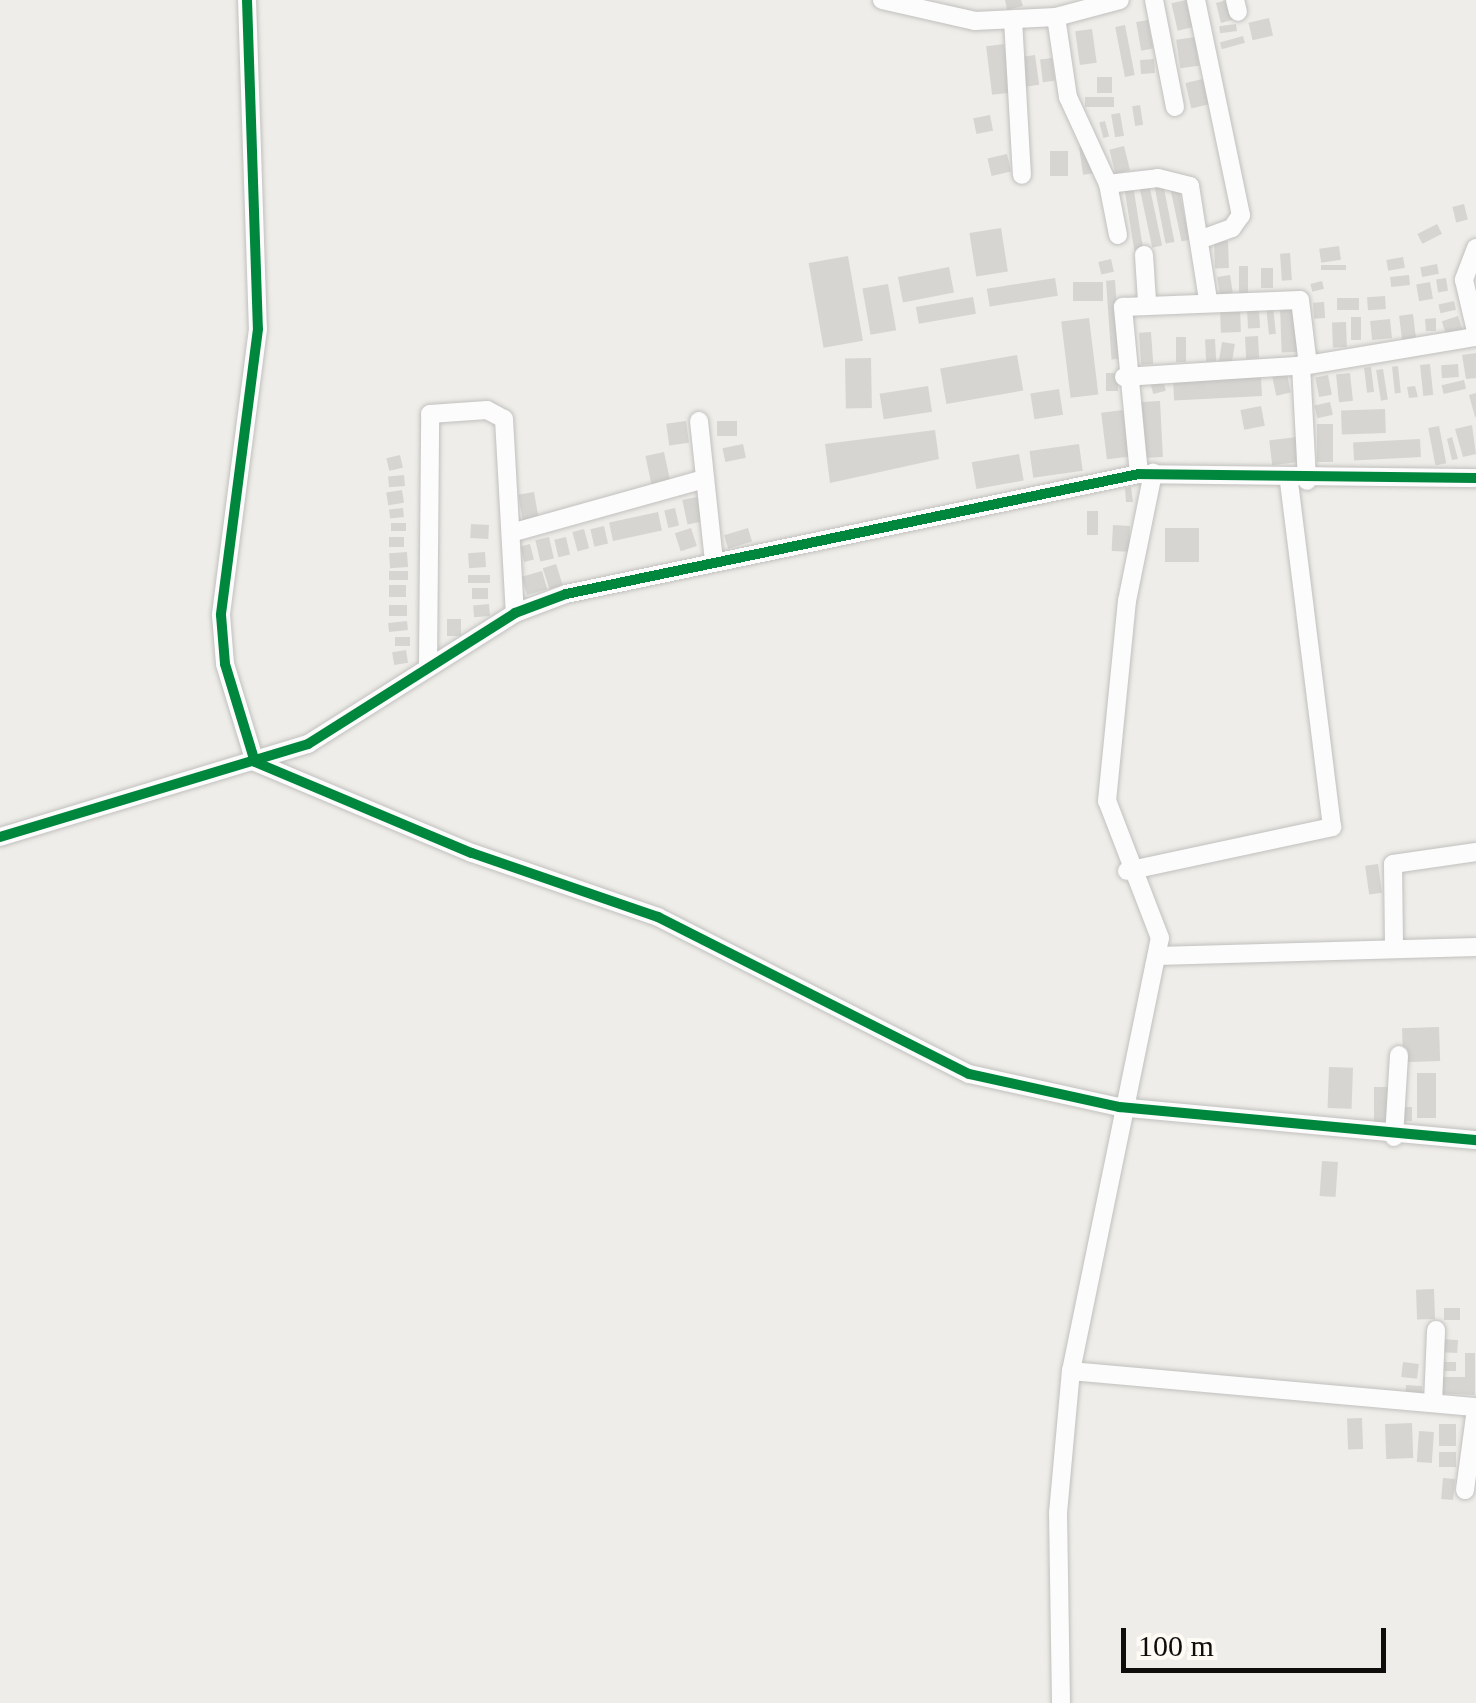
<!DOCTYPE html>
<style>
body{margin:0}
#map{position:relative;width:1476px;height:1703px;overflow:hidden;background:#eeede9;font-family:"Times New Roman",serif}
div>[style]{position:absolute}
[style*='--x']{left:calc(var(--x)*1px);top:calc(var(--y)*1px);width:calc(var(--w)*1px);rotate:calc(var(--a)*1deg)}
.building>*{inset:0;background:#d6d5d2;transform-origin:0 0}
.roads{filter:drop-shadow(0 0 2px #c1c0be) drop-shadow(0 0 2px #c1c0be)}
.minor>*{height:18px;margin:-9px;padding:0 9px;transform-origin:9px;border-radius:9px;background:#fcfcfc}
.cycleway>*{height:10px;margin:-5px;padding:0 5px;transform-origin:5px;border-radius:5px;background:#00873e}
span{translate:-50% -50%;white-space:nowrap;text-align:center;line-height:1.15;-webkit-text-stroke:8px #fefbf5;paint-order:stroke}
.scale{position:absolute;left:1121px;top:1628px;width:265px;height:45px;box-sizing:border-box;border:5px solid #0e0d0b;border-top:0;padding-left:12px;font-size:30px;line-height:35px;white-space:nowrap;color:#0e0d0b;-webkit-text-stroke:8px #fefbf5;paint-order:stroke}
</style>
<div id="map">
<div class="building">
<div style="clip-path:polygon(1005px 0,1021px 0,1023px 6px,1007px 10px)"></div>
<div style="left:1186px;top:0;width:28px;height:15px;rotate:77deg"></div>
<div style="clip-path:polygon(1227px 0,1235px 19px,1221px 23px,1216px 3px)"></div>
<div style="left:1269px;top:18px;width:18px;height:21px;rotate:77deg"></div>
<div style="left:1148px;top:20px;width:29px;height:12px;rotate:80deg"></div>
<div style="left:1236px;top:24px;width:7px;height:17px;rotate:82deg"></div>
<div style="left:1125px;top:25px;width:51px;height:10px;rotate:79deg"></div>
<div style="left:1092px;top:29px;width:34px;height:17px;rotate:82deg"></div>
<div style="left:1243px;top:36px;width:7px;height:24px;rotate:74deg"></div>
<div style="left:1195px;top:37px;width:29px;height:19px;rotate:82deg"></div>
<div style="left:1004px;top:44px;width:49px;height:18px;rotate:83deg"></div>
<div style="left:1035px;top:55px;width:30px;height:14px;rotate:82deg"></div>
<div style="left:1052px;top:58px;width:23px;height:12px;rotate:83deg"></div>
<div style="left:1154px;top:59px;width:14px;height:14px;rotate:86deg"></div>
<div style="left:1097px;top:77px;width:15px;height:16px"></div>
<div style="left:1203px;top:79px;width:26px;height:18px;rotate:77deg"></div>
<div style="left:1114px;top:97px;width:10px;height:29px;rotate:90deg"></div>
<div style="left:1140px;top:105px;width:20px;height:8px;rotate:81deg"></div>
<div style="left:1120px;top:113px;width:23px;height:9px;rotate:80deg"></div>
<div style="left:990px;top:115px;width:16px;height:17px;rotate:79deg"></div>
<div style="left:1105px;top:121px;width:16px;height:6px;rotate:75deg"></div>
<div style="left:1094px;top:145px;width:28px;height:15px;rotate:82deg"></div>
<div style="left:1124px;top:146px;width:25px;height:15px;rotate:76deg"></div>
<div style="left:1050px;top:151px;width:18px;height:25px"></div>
<div style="left:1007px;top:154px;width:18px;height:20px;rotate:77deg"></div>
<div style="left:1163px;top:183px;width:60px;height:9px;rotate:79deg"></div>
<div style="left:1149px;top:184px;width:63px;height:10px;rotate:78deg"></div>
<div style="left:1133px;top:185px;width:65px;height:9px;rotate:81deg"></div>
<div style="left:1178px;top:186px;width:55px;height:8px;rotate:78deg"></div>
<div style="left:1464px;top:204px;width:16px;height:12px;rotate:76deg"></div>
<div style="left:1437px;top:224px;width:11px;height:22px;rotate:63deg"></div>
<div style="left:1001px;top:228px;width:44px;height:32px;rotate:81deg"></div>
<div style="left:1228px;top:241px;width:27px;height:14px;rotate:88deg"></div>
<div style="left:1339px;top:246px;width:14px;height:20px;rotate:82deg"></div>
<div style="left:1290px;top:253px;width:27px;height:10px;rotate:86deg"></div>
<div style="left:848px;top:256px;width:86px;height:40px;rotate:80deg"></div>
<div style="left:1403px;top:257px;width:11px;height:17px;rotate:80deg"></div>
<div style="left:1111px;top:259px;width:13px;height:13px;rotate:77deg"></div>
<div style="left:1437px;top:264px;width:10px;height:17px;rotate:79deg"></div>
<div style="left:1346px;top:265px;width:5px;height:25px;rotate:90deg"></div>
<div style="left:1239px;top:266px;width:9px;height:28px"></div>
<div style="left:949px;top:267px;width:26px;height:52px;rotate:79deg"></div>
<div style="left:1261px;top:268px;width:12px;height:20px"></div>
<div style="left:1230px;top:275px;width:18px;height:13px;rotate:81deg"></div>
<div style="left:1409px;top:275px;width:10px;height:19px;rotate:84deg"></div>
<div style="left:1055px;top:278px;width:18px;height:69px;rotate:81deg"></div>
<div style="left:1446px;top:278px;width:13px;height:10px;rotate:81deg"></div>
<div style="left:1115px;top:280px;width:79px;height:9px;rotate:86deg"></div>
<div style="left:1322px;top:281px;width:8px;height:12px;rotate:76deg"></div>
<div style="left:1103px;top:282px;width:19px;height:30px;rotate:90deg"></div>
<div style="left:1430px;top:282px;width:17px;height:14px;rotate:80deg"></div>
<div style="left:888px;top:284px;width:47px;height:26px;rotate:80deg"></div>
<div style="left:1385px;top:296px;width:13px;height:18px;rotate:86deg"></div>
<div style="left:973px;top:297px;width:17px;height:58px;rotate:80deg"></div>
<div style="left:1337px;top:298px;width:22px;height:12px"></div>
<div style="left:1454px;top:301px;width:9px;height:16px;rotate:77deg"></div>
<div style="left:1324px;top:302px;width:16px;height:11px;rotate:86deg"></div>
<div style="left:1298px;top:305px;width:47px;height:18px;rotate:88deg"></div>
<div style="left:1273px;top:306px;width:28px;height:7px;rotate:84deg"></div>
<div style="left:1240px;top:307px;width:25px;height:20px;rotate:88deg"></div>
<div style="left:1259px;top:309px;width:19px;height:12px;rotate:87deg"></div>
<div style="left:1413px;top:314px;width:25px;height:14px;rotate:83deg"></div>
<div style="left:1458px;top:316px;width:16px;height:17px;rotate:72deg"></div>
<div style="left:1351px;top:317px;width:10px;height:23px"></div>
<div style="left:1089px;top:318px;width:77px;height:28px;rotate:83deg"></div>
<div style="clip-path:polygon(1436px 318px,1436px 331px,1426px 331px,1425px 319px)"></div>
<div style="left:1390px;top:319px;width:19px;height:20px;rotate:84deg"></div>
<div style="left:1346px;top:322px;width:25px;height:14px;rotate:88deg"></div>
<div style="left:1151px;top:332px;width:32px;height:12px;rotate:86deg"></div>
<div style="left:1258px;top:336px;width:22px;height:13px;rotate:87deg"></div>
<div style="left:1176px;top:337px;width:10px;height:25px"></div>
<div style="left:1215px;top:339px;width:22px;height:10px;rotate:87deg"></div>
<div style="left:1222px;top:342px;width:13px;height:20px;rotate:9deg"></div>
<div style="clip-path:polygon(1476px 353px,1476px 378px,1466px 379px,1462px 355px)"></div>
<div style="left:1017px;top:355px;width:36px;height:78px;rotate:80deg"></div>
<div style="left:871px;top:358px;width:50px;height:26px;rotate:89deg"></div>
<div style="left:1430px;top:364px;width:31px;height:10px;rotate:84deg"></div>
<div style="left:1458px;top:364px;width:13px;height:17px;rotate:86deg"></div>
<div style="left:1398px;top:366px;width:27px;height:6px;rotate:84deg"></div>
<div style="left:1371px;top:367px;width:25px;height:7px;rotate:83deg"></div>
<div style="left:1383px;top:369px;width:31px;height:7px;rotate:81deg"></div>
<div style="left:1106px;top:373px;width:12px;height:18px"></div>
<div style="left:1350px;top:373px;width:28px;height:14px;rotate:84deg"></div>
<div style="left:1287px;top:374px;width:19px;height:15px;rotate:78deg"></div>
<div style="left:1328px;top:375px;width:20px;height:13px;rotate:79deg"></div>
<div style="left:1261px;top:377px;width:19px;height:88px;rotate:87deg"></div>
<div style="left:1163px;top:380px;width:11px;height:13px;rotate:75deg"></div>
<div style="left:1464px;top:380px;width:9px;height:23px;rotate:77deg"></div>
<div style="left:928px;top:386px;width:26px;height:49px;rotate:81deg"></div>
<div style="clip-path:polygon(1415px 386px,1418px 397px,1409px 398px,1407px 387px)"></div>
<div style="left:1059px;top:389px;width:26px;height:29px;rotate:81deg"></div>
<div style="clip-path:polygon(1476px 393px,1476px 417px,1475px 417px,1469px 395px)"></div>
<div style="left:1160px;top:401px;width:56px;height:23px;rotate:87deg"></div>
<div style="left:1330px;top:402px;width:13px;height:16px;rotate:77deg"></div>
<div style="left:1261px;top:406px;width:20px;height:21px;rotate:79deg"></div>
<div style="left:1385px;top:409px;width:24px;height:44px;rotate:88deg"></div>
<div style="left:1123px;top:410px;width:47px;height:22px;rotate:83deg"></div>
<div style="left:686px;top:421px;width:22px;height:20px;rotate:82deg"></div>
<div style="left:717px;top:421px;width:20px;height:15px"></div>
<div style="left:1317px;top:424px;width:16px;height:38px"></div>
<div style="clip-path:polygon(1472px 425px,1476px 454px,1463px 457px,1455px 429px)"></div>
<div style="left:1439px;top:426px;width:38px;height:11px;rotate:79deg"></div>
<div style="clip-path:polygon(935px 430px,939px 459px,830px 483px,825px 444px)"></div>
<div style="left:1297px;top:437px;width:25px;height:28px;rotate:83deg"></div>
<div style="clip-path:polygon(1452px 437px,1458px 459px,1452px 460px,1447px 439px)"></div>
<div style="left:1420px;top:439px;width:18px;height:67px;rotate:87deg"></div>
<div style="left:743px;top:444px;width:14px;height:21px;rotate:78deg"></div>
<div style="left:1079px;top:444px;width:27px;height:50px;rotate:82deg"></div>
<div style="left:664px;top:452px;width:29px;height:19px;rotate:78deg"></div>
<div style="left:1019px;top:454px;width:27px;height:48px;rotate:80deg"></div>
<div style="left:400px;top:455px;width:13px;height:14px;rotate:77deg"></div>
<div style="left:404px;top:475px;width:11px;height:16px;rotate:85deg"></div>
<div style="clip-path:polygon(1131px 487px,1133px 502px,1126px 502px,1125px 488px)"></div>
<div style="left:402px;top:490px;width:13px;height:16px;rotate:81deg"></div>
<div style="left:534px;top:492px;width:27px;height:16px;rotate:80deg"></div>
<div style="left:697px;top:497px;width:25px;height:15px;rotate:78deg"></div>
<div style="left:403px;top:508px;width:9px;height:14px;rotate:84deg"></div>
<div style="left:675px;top:508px;width:18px;height:11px;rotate:77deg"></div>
<div style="left:1087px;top:511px;width:11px;height:24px"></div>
<div style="left:658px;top:512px;width:19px;height:50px;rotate:78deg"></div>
<div style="left:406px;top:523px;width:8px;height:15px;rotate:90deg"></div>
<div style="left:471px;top:524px;width:18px;height:14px;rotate:3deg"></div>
<div style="left:1113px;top:525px;width:17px;height:26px;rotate:3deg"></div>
<div style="left:604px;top:526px;width:18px;height:14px;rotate:77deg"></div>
<div style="left:691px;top:528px;width:19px;height:17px;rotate:72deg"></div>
<div style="left:748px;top:528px;width:14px;height:25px;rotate:73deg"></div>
<div style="left:1199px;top:528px;width:34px;height:34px;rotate:90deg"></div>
<div style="left:584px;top:529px;width:20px;height:12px;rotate:75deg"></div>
<div style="left:389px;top:537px;width:15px;height:10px"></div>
<div style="left:549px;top:537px;width:22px;height:14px;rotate:77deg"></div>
<div style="left:566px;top:537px;width:18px;height:12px;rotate:77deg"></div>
<div style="left:530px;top:544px;width:16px;height:10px;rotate:76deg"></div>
<div style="left:407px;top:552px;width:15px;height:18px;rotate:86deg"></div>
<div style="left:485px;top:552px;width:15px;height:17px;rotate:86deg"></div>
<div style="left:556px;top:564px;width:22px;height:14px;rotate:72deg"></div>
<div style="left:408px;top:571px;width:9px;height:19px;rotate:90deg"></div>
<div style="left:542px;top:571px;width:19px;height:21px;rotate:74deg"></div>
<div style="left:490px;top:575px;width:8px;height:22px;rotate:90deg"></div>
<div style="left:406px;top:585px;width:12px;height:17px;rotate:90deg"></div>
<div style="left:488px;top:588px;width:11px;height:16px;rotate:90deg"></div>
<div style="left:489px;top:604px;width:12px;height:16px;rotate:85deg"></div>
<div style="left:389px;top:605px;width:18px;height:11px"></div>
<div style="left:447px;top:619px;width:14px;height:17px"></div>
<div style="left:407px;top:621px;width:9px;height:19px;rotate:84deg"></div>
<div style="left:395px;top:637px;width:15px;height:9px"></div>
<div style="left:406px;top:650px;width:13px;height:14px;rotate:81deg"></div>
<div style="left:1378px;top:864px;width:29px;height:13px;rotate:82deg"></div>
<div style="left:1439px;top:1027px;width:34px;height:37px;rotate:88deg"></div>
<div style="left:1329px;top:1067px;width:24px;height:41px;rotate:2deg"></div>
<div style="left:1417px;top:1073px;width:19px;height:45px"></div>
<div style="left:1374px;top:1087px;width:14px;height:36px"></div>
<div style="left:1400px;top:1107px;width:12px;height:14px"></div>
<div style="left:1322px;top:1161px;width:16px;height:35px;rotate:4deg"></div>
<div style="left:1434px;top:1289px;width:30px;height:18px;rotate:88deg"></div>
<div style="left:1444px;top:1308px;width:16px;height:12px"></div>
<div style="left:1438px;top:1339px;width:20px;height:13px;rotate:3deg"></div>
<div style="clip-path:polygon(1465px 1353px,1475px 1353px,1475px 1395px,1434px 1393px,1434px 1377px,1465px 1377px)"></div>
<div style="left:1403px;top:1362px;width:16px;height:15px;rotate:7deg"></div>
<div style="left:1436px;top:1362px;width:20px;height:9px"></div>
<div style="left:1406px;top:1385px;width:16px;height:10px;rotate:4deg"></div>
<div style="left:1362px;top:1418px;width:31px;height:15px;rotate:88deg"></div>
<div style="left:1412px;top:1423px;width:35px;height:27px;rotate:88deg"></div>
<div style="left:1439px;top:1424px;width:17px;height:22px"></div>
<div style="left:1419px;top:1431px;width:15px;height:31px;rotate:4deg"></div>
<div style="left:1439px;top:1452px;width:17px;height:15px"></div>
<div style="left:1443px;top:1478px;width:12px;height:21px;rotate:5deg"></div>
</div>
<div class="roads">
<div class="minor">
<div style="--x:247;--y:0;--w:329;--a:88.1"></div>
<div style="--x:258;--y:329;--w:288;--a:97.4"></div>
<div style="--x:221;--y:615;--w:49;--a:85.3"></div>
<div style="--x:225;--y:664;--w:102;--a:73"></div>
<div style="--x:255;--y:762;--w:235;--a:22.8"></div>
<div style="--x:472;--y:853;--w:197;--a:19"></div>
<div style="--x:658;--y:917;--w:348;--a:26.8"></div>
<div style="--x:969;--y:1074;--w:154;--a:12.4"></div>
<div style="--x:1119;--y:1107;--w:359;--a:5.3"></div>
<div style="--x:882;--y:0;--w:95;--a:12.7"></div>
<div style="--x:975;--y:21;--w:81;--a:-2.8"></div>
<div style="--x:1056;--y:17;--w:66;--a:-14.9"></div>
<div style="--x:1154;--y:0;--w:109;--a:78.9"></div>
<div style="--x:1196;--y:0;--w:220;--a:78.2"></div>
<div style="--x:1241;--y:215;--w:16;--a:125"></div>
<div style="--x:1232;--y:228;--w:35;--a:160"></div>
<div style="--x:1235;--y:0;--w:12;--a:76"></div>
<div style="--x:1056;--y:17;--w:81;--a:81.5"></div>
<div style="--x:1068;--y:97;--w:96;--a:65.3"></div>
<div style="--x:1108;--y:184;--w:50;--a:-6.8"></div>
<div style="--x:1158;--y:178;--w:33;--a:14"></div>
<div style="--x:1190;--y:186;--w:115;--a:81"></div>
<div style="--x:1013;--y:20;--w:155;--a:86.7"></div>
<div style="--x:1108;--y:184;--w:52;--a:78.9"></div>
<div style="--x:1476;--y:248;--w:34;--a:111"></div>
<div style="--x:1464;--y:280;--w:52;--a:76.8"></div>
<div style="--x:1144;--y:255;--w:46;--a:86.3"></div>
<div style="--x:1301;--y:365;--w:116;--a:87"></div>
<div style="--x:1124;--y:377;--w:184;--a:-3.7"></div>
<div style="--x:1308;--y:365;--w:170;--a:-9.5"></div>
<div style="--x:699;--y:421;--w:141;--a:83.9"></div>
<div style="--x:1139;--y:474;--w:168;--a:-95.5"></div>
<div style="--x:1123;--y:307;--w:177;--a:-2.3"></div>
<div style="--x:1300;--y:300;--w:65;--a:83"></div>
<div style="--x:511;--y:533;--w:201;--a:-15.6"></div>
<div style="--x:428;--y:667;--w:253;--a:-89.5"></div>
<div style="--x:430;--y:414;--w:57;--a:-4"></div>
<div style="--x:487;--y:410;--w:19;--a:28"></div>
<div style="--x:504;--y:419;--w:194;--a:86.8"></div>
<div style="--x:0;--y:837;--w:322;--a:-16.8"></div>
<div style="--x:308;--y:744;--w:245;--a:-32.3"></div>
<div style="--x:515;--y:613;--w:54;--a:-20.4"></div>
<div style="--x:566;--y:594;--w:585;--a:-11.83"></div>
<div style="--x:1139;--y:474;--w:337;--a:0.7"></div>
<div style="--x:1127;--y:871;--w:210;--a:-12.1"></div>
<div style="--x:1332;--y:827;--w:349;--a:-97.1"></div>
<div style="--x:1394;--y:945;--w:81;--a:-90.7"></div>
<div style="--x:1393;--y:864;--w:84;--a:-8.2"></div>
<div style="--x:1157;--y:956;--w:319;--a:-1.6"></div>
<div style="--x:1394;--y:1137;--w:82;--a:-86.5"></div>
<div style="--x:1071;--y:1371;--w:407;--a:5.1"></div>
<div style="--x:1433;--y:1403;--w:73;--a:-87.6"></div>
<div style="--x:1465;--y:1490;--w:82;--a:-82.3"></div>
<div style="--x:1061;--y:1703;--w:190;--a:-90.9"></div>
<div style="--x:1058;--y:1513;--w:143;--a:-84.8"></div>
<div style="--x:1071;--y:1371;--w:442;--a:-78.4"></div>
<div style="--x:1160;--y:938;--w:147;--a:-111.1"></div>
<div style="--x:1107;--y:801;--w:201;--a:-84.3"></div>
<div style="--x:1127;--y:601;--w:131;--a:-78.5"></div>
</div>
</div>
<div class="cycleway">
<div style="--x:247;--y:0;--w:329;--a:88.1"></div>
<div style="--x:258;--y:329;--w:288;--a:97.4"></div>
<div style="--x:221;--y:615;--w:49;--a:85.3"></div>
<div style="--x:225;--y:664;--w:102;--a:73"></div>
<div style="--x:255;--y:762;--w:235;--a:22.8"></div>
<div style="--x:472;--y:853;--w:197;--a:19"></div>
<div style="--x:658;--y:917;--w:348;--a:26.8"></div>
<div style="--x:969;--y:1074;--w:154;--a:12.4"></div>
<div style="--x:1119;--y:1107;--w:359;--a:5.3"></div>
<div style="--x:0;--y:837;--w:322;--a:-16.8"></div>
<div style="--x:308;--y:744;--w:245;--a:-32.3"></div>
<div style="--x:515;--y:613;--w:54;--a:-20.4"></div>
<div style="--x:566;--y:594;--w:585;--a:-11.83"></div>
<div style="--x:1139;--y:474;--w:337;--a:0.7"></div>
</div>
<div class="scale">100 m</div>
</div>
